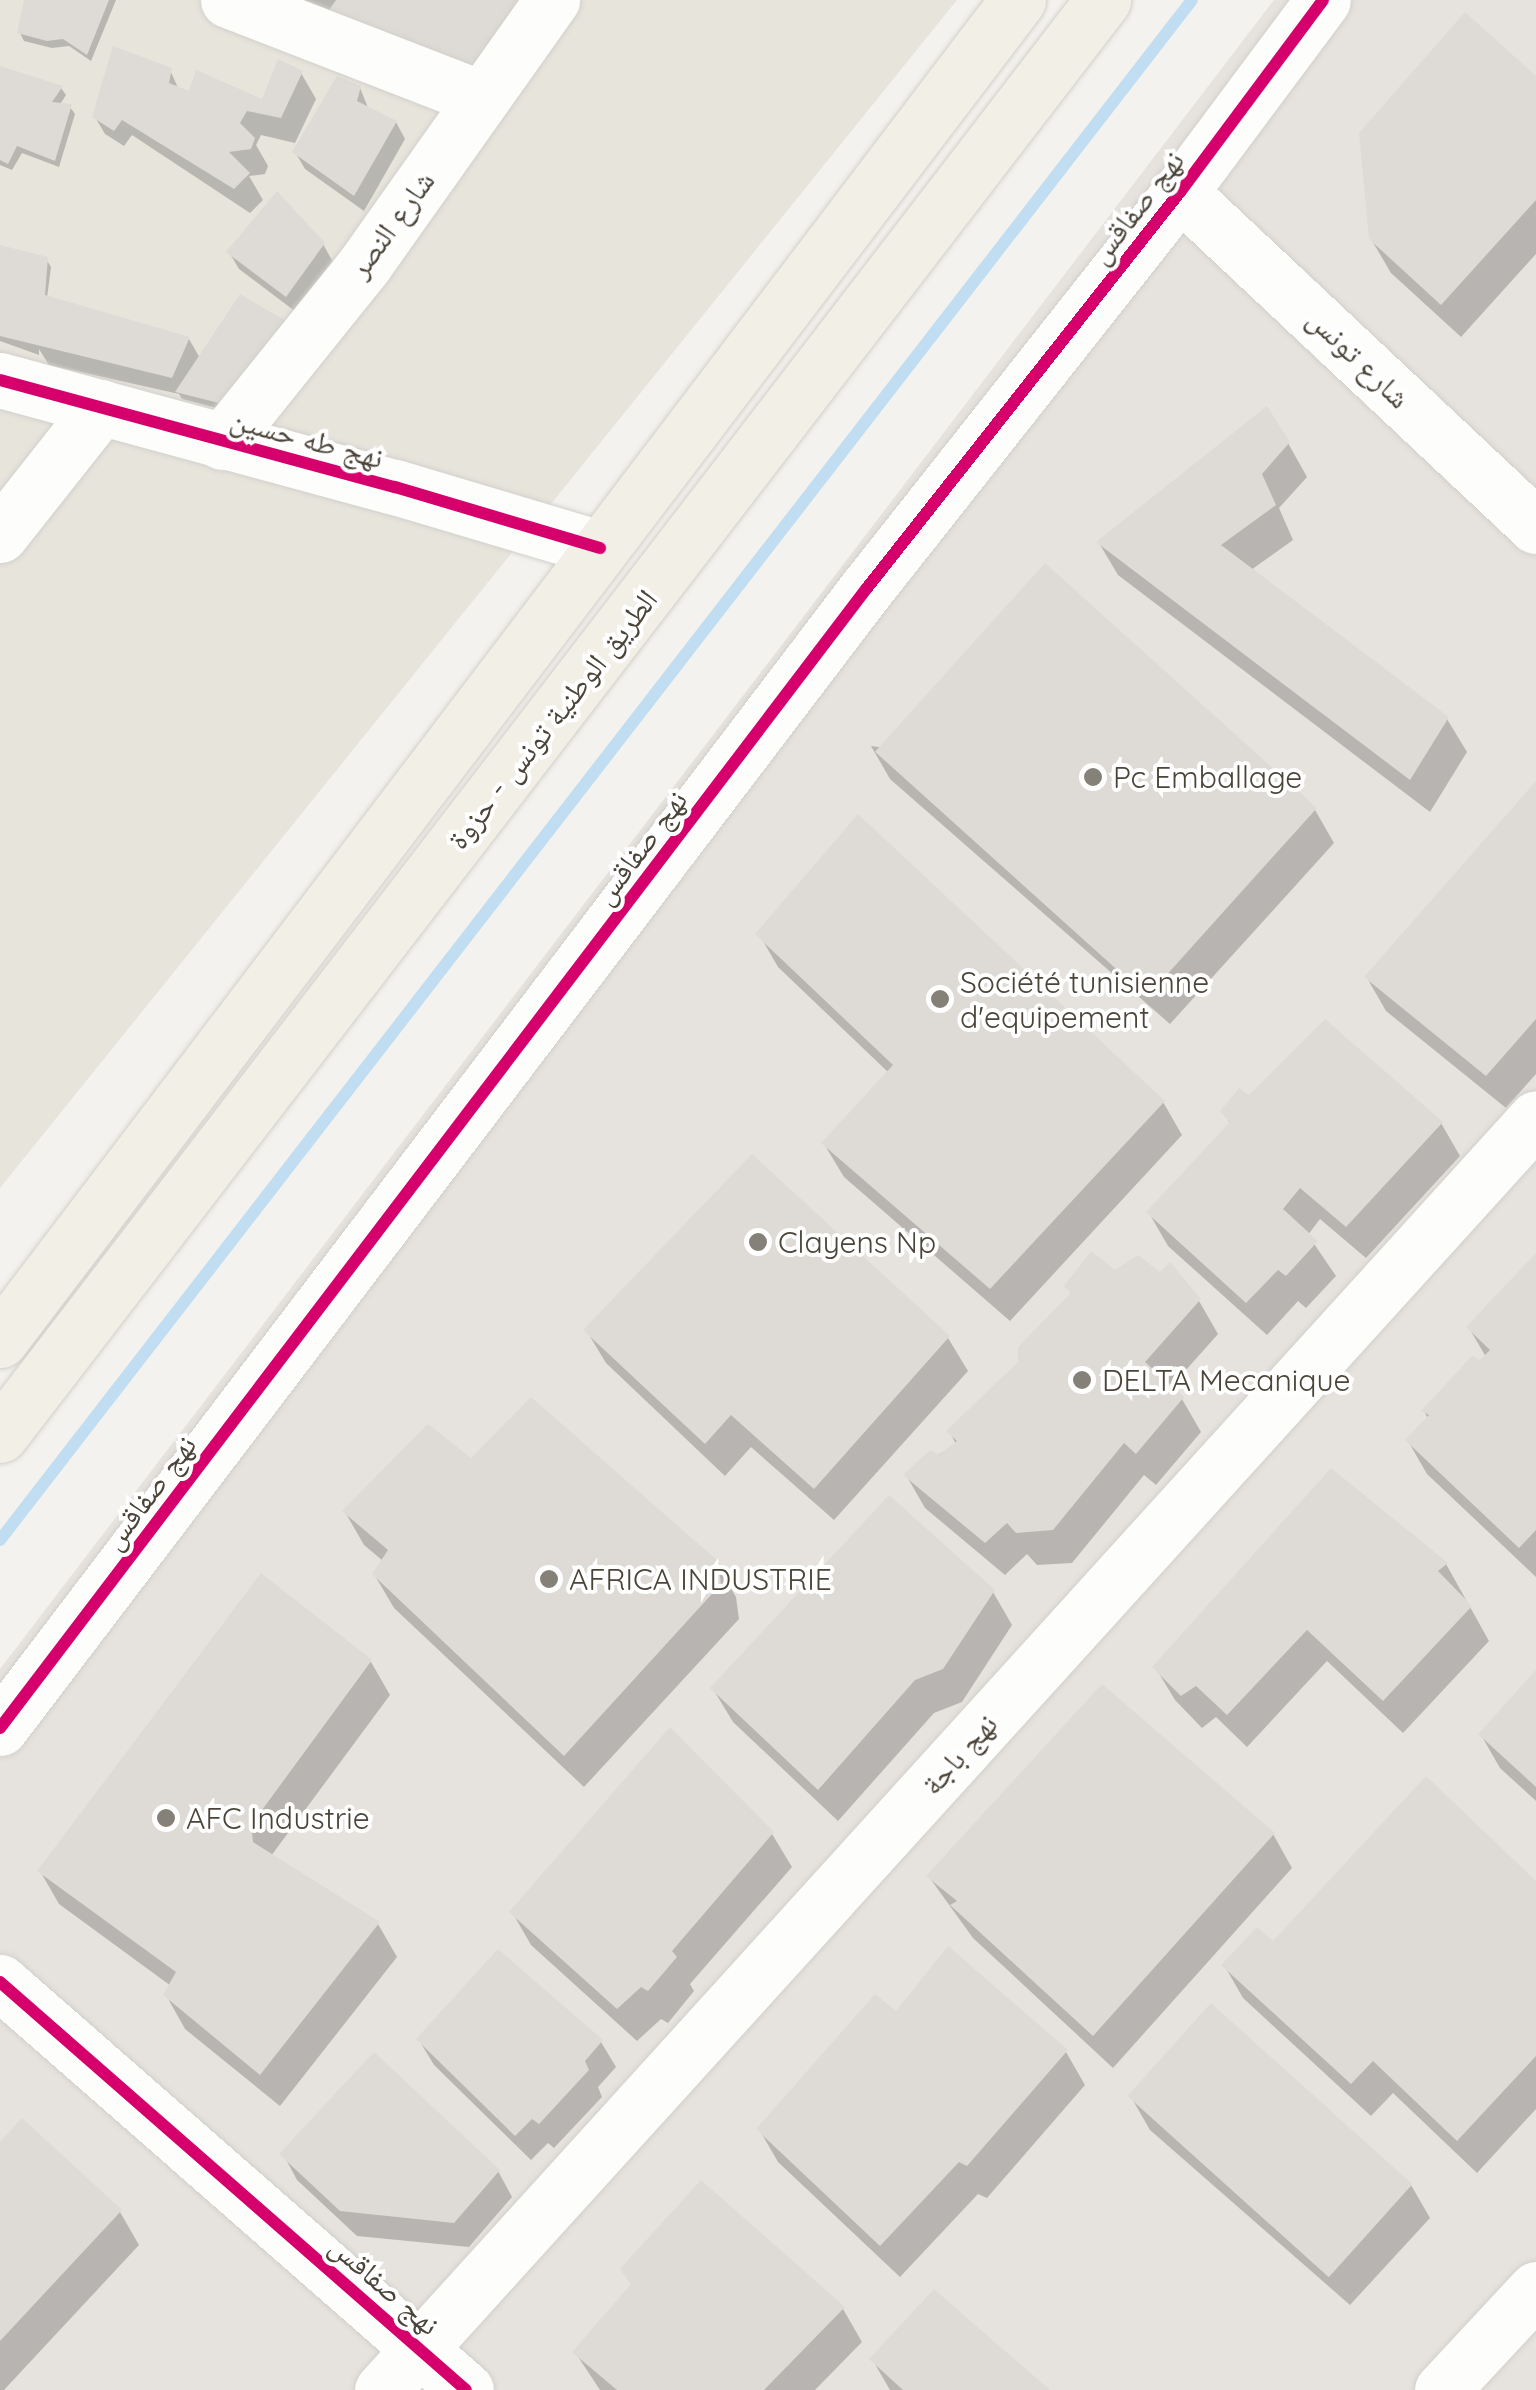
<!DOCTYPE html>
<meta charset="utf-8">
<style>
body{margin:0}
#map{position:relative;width:1536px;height:2390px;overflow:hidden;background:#f4f2ee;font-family:Quicksand,"Noto Naskh Arabic",sans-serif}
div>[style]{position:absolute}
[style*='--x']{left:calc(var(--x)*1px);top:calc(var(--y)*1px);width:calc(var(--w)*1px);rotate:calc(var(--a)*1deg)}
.residential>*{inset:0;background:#e7e4dc}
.industrial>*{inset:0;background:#e6e2de}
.shadow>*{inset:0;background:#0003}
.stream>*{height:12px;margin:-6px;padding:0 6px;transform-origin:6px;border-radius:6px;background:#c0ddf1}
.building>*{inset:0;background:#dedbd6;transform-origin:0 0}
.roads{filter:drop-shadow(0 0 2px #d2d0cb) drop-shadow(0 0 2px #d2d0cb)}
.minor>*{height:55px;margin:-27.5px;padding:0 27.5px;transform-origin:27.5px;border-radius:27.5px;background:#fdfdfc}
.major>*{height:55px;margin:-27.5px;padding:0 27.5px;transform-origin:27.5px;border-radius:27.5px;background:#f2efe6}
.cycleway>*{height:12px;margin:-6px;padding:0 6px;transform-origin:6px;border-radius:6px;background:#d6006c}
.dots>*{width:28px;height:28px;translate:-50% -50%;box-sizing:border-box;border:5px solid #fff;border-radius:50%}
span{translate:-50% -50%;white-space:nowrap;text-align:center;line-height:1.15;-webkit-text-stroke:8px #fff;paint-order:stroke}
.street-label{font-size:30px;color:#4b4439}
.poi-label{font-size:30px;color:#4b4439}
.left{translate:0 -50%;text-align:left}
</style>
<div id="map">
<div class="residential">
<div style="clip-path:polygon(0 0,957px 0,0 1188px)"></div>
</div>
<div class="industrial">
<div style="clip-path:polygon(1274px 0,1536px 0,1536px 2390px,0 2390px,0 1669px)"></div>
</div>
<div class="shadow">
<div style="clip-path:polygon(26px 0,116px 0,91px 61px,69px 46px,52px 48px,24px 41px,20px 33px)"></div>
<div style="clip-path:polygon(285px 0,550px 0,479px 79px)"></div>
<div style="clip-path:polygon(0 69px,61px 88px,66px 95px,59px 106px,70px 107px,75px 114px,59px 167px,22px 153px,12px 170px,0 165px)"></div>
<div style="clip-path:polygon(170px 70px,179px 90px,264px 102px,301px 73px,316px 99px,295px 143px,261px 135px,256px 145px,268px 166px,265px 174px,249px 176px,263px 200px,250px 213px,132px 135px,124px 146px,105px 134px,95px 117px)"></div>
<div style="clip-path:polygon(1536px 80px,1536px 254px,1461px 337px,1391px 273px,1371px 239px)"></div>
<div style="clip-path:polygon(360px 88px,369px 110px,396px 122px,405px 139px,364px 211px,305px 169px,295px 152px)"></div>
<div style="clip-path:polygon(323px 244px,333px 262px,296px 312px,239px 269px,229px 252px)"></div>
<div style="clip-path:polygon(0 248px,46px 259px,51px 267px,47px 298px,189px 339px,231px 412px,182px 399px,179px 394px,49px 365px,39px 349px,39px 355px,0 341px)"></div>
<div style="clip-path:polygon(1288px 443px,1307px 477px,1279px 508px,1293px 540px,1251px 570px,1447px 719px,1467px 752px,1430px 812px,1118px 575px,1099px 543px)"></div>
<div style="clip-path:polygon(871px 746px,1315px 810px,1334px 843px,1170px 1024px,890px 779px)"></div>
<div style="clip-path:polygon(1536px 785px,1536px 1074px,1506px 1108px,1386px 1011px,1367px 978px)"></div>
<div style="clip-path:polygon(759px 934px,1163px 1102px,1182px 1135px,1010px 1321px,844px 1177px,824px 1144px,889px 1073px,778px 967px)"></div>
<div style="clip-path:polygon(1249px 1098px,1441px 1123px,1460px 1156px,1366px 1258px,1320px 1219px,1308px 1235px,1336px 1276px,1306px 1308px,1298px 1301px,1267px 1335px,1168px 1246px,1149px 1213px,1231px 1125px,1223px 1111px)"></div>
<div style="clip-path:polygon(752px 1157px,948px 1338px,968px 1371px,834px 1520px,751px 1447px,725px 1476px,606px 1363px,586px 1330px)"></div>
<div style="clip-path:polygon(1536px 1256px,1536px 1577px,1427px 1474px,1408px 1441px,1428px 1419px,1424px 1411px,1486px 1357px,1469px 1328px)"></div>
<div style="clip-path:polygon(1115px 1274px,1199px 1301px,1218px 1334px,1170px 1388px,1182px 1399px,1201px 1432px,1156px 1485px,1144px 1475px,1072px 1563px,1037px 1565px,1027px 1554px,1005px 1575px,925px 1508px,906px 1475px,956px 1444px,949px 1431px,1021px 1363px,1072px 1296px,1067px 1286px)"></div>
<div style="clip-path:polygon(471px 1461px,716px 1563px,736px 1597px,739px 1619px,584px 1787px,394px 1608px,374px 1574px,383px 1561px,364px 1545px,345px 1512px)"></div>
<div style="clip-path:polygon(1446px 1564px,1489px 1641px,1403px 1733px,1327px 1661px,1247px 1747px,1216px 1717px,1202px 1728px,1175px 1700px,1155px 1667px)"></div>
<div style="clip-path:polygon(261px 1576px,371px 1662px,390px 1695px,271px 1856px,378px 1924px,397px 1957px,280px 2106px,185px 2029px,166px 1995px,171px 1986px,59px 1904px,40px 1871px)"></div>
<div style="clip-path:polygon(993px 1592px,1012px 1625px,962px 1702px,934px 1713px,838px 1821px,733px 1722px,713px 1689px)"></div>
<div style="clip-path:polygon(1536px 1674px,1536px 1801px,1500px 1768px,1481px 1735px)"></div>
<div style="clip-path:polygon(670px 1730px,772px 1834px,792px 1867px,690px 1984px,694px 1991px,668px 2023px,661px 2019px,637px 2041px,531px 1945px,512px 1912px)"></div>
<div style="clip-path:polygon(1273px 1834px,1292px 1868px,1113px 2068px,973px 1938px,929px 1877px)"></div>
<div style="clip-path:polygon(1536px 1885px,1536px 2109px,1477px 2173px,1393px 2093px,1371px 2116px,1243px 1998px,1224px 1965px,1273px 1945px)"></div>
<div style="clip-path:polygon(896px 2015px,1066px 2052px,1085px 2085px,987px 2198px,978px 2194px,900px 2277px,778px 2162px,759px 2129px)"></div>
<div style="clip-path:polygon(419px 2040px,601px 2042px,616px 2067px,598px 2087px,602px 2097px,554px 2148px,548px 2143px,531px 2160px,434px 2065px)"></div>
<div style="clip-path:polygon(1131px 2097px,1411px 2185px,1430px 2218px,1350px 2305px,1150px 2130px)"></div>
<div style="clip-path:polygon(0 2146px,120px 2212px,139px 2245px,4px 2390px,0 2390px)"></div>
<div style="clip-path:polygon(283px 2154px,498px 2171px,512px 2197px,469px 2247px,357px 2236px,297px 2180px)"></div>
<div style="clip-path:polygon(632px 2286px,843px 2309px,862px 2342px,815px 2390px,600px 2390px,575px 2352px)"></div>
<div style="clip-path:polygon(872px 2359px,1046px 2390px,890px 2390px)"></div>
</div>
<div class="stream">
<div style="--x:0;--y:1540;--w:1947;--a:-52.26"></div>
</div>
<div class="building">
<div style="clip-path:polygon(24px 0,109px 0,87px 55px,63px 39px,47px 41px,17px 33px)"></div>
<div style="clip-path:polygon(336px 0,523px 0,474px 73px,329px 10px)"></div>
<div style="clip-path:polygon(1465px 12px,1536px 76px,1536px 200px,1441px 305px,1369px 239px,1359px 133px)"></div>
<div style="clip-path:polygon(113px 46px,172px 68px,169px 83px,189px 91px,196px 70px,262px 99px,278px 59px,303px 71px,281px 118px,247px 111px,240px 123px,255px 138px,251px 149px,229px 152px,250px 173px,234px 189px,122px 120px,114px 131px,92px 117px)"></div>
<div style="clip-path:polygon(0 66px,63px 86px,52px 102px,72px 104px,55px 161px,17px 146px,8px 164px,0 160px)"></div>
<div style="clip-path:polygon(337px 76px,361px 86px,357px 101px,397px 121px,354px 196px,292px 152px)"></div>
<div style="clip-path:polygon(277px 191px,325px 243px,286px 297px,226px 252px)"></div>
<div style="clip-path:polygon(0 245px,48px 257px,45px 295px,190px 337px,172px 378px,0 336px)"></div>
<div style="clip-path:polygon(240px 294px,298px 328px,227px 405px,175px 392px)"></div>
<div style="clip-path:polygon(1267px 406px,1290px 442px,1262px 474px,1276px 505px,1221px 545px,1449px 717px,1410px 780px,1096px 542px)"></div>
<div style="left:1045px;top:563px;width:366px;height:254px;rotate:42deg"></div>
<div style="clip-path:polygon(1536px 781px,1536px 1019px,1486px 1076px,1364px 977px)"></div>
<div style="clip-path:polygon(858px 814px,1165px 1101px,990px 1289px,821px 1143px,893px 1065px,755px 934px)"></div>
<div style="clip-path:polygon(1325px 1019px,1443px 1122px,1346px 1227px,1300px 1188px,1283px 1209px,1318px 1241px,1286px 1276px,1278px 1270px,1246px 1303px,1146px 1212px,1230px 1122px,1220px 1111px,1239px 1088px,1249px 1095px)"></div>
<div style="clip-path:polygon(752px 1154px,950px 1336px,814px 1489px,731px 1415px,705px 1444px,583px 1330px)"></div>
<div style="clip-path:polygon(1091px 1251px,1115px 1270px,1138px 1255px,1160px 1272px,1170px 1262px,1201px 1299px,1145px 1362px,1184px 1397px,1136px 1454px,1124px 1443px,1053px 1530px,1016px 1533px,1007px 1523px,985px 1543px,903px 1475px,930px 1450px,939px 1455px,957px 1441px,946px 1431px,1018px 1362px,1018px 1347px,1071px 1293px,1064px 1286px)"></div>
<div style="clip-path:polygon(1536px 1253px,1536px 1530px,1519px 1548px,1405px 1440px,1429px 1415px,1421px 1411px,1472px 1356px,1480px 1360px,1490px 1350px,1466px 1327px)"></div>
<div style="clip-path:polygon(531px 1397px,718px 1561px,721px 1584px,564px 1756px,372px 1574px,388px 1550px,342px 1511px,428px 1424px,471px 1458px)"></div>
<div style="clip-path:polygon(1331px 1468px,1448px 1563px,1438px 1571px,1472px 1606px,1383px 1701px,1307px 1630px,1227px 1715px,1196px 1686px,1181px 1696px,1152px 1667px)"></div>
<div style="clip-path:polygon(889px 1495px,995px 1590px,943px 1669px,915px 1680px,818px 1790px,710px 1688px)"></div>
<div style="clip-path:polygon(261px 1573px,372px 1660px,251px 1825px,253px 1842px,380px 1922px,260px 2075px,163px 1995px,176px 1972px,37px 1871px)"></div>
<div style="clip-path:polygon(1536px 1670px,1536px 1787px,1478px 1734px)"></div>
<div style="clip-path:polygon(1102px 1684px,1275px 1833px,1093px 2036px,950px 1905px,957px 1901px,926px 1876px)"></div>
<div style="clip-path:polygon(670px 1727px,774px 1832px,672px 1951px,677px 1957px,648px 1991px,641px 1987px,617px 2009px,509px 1912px)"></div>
<div style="clip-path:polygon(1426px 1776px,1536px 1881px,1536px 2056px,1457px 2141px,1373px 2061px,1351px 2084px,1221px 1965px,1257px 1927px,1273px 1941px)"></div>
<div style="clip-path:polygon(948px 1946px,1068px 2050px,967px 2166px,959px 2162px,880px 2246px,756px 2129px,875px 1994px,896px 2011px)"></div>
<div style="clip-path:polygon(498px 1949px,603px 2040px,585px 2061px,589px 2070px,539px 2124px,532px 2119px,515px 2136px,416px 2039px)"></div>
<div style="left:1211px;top:2003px;width:271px;height:125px;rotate:42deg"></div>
<div style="clip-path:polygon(374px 2052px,500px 2170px,454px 2223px,340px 2211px,279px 2154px)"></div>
<div style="clip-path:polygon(22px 2118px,122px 2210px,0 2341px,0 2142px)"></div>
<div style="clip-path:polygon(701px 2180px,845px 2307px,764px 2390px,617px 2390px,572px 2352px,631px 2284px,620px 2269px)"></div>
<div style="clip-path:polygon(934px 2289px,1050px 2390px,903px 2390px,869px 2359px)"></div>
</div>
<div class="roads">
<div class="minor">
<div style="--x:228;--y:0;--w:271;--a:21.2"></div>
<div style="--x:1180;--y:192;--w:488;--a:43.2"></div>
<div style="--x:0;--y:380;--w:409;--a:15.2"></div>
<div style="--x:395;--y:487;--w:214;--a:16.6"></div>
<div style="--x:222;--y:442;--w:228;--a:-51.2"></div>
<div style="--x:365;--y:264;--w:324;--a:-54.7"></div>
<div style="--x:0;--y:535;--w:163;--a:-51.7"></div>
<div style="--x:0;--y:1728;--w:1432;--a:-52.75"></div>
<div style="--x:867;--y:588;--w:505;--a:-51.68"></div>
<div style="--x:1180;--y:192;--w:239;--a:-53.3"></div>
<div style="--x:0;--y:1982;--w:619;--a:41.2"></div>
<div style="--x:382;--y:2390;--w:1717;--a:-47.78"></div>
<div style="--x:1442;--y:2390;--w:138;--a:-47.1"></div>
</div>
<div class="major">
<div style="--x:0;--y:1340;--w:1683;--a:-52.78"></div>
<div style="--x:0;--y:1435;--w:1810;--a:-52.45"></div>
</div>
</div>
<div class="cycleway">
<div style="--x:0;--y:380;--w:409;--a:15.2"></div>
<div style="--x:395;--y:487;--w:214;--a:16.6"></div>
<div style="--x:0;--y:1728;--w:1432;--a:-52.75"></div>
<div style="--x:867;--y:588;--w:505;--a:-51.68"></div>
<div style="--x:1180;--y:192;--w:239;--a:-53.3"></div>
<div style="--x:0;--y:1982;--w:619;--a:41.2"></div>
</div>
<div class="dots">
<div style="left:1093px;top:777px;background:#868178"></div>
<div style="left:940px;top:999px;background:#868178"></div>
<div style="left:758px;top:1242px;background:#868178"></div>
<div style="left:1082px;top:1380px;background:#868178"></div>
<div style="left:549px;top:1579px;background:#868178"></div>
<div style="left:166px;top:1818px;background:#868178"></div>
</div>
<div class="street-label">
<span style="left:1136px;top:207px;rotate:-52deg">نهج صفاقس</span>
<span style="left:391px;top:224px;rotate:-54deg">شارع النصر</span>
<span style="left:1359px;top:358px;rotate:44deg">شارع تونس</span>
<span style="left:307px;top:438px;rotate:15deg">نهج طه حسين</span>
<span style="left:552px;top:719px;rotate:-52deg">الطريق الوطنية تونس - حزوة</span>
<span style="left:640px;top:847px;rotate:-53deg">نهج صفاقس</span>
<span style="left:149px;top:1492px;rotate:-53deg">نهج صفاقس</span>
<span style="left:959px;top:1754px;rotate:-48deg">نهج باجة</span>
<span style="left:385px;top:2285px;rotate:41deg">نهج صفاقس</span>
</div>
<div class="poi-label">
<span class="left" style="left:1113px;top:777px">Pc Emballage</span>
<span class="left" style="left:960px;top:999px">Société tunisienne<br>d'equipement</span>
<span class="left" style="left:778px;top:1242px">Clayens Np</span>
<span class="left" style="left:1102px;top:1380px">DELTA Mecanique</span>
<span class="left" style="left:569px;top:1579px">AFRICA INDUSTRIE</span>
<span class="left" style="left:186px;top:1818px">AFC Industrie</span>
</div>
</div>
